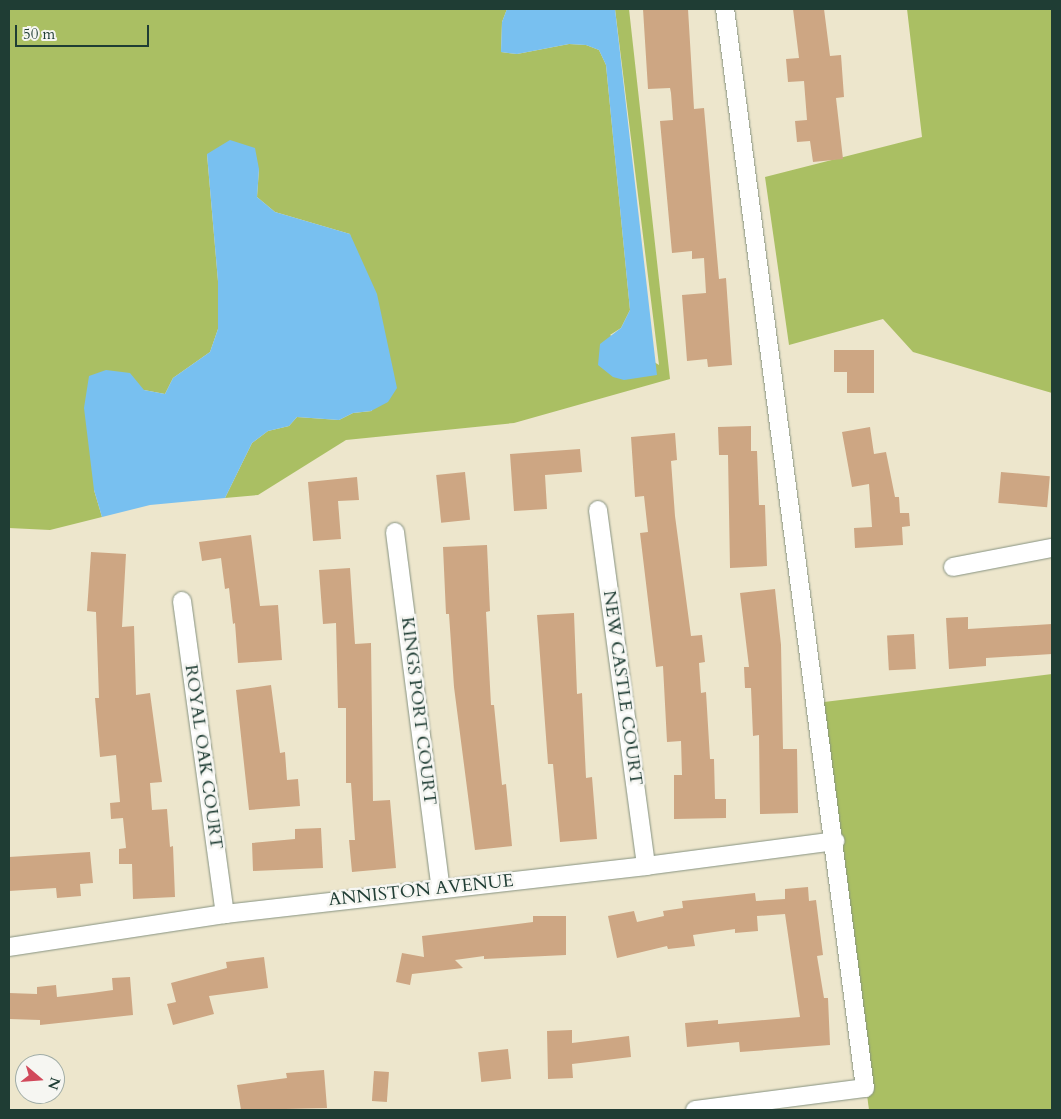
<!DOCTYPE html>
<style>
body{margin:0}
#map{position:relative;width:1061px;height:1119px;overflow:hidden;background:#ede6cc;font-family:Cardo,serif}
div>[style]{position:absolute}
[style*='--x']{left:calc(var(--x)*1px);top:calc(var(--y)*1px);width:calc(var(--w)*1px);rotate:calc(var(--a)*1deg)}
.green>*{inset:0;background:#aabf63}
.water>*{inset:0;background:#78c0f0}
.building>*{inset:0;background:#cda683;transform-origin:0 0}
.roads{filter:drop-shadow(0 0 1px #869280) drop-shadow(0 0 1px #869280)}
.minor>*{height:18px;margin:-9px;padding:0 9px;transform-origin:9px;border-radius:9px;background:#fff}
span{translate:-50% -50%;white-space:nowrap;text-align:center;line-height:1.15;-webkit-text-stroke:5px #f6f6f2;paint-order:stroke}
.street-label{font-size:18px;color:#1f3d34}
.frame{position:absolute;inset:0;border:10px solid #1f3d34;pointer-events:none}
.north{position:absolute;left:15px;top:1054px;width:50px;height:50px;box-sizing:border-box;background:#f6f6f2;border:1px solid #a0aca6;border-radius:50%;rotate:108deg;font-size:14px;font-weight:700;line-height:20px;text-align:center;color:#1f3d34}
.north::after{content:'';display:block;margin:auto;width:18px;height:22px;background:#d1495b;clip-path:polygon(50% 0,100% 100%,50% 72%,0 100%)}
.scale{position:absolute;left:15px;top:25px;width:134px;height:22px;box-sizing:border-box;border:2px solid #1f3d34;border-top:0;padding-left:6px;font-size:15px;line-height:18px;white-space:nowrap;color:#1f3d34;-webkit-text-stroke:4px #f6f6f2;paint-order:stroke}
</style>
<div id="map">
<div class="green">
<div style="clip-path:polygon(9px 9px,507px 9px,502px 22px,501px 52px,517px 54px,569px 44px,586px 45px,599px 50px,606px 65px,630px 310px,621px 328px,610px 335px,659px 365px,615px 9px,629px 9px,670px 379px,514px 423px,346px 440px,258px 495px,225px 498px,252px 443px,268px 431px,289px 426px,297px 417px,339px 420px,353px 413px,372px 411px,350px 234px,275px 212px,257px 197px,259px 169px,207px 154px,218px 281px,218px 329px,210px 352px,173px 378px,165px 394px,144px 390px,94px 490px,102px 517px,50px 530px,9px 528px)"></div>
<div style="clip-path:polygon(907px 9px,1052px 9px,1052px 393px,913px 352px,883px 319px,789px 345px,765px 177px,922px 137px)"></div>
<div style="clip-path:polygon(1052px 674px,1052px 1110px,869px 1110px,816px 703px)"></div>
</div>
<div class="water">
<div style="clip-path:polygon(507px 9px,615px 9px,657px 375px,624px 380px,613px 377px,598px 365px,600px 344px,621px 328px,630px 310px,606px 65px,599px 50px,586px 45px,569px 44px,517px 54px,501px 52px,502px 22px)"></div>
<div style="clip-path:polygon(230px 140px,255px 148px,259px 169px,257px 197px,275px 212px,350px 234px,377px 294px,397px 388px,388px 402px,371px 411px,353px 413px,339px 420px,297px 417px,289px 426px,268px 431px,252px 443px,225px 498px,150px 505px,102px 517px,94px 490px,84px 408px,89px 376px,106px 370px,130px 373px,144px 390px,165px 394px,173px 378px,210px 352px,218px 329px,218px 281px,207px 154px)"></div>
</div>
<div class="building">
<div style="clip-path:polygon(643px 9px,688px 9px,694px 109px,704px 108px,719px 279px,726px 278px,732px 365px,708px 367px,707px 359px,687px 361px,682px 295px,706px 293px,704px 258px,692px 259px,692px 251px,672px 253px,660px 121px,673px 120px,671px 93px,670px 88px,648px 89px)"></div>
<div style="clip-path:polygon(793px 9px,824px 9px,830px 56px,841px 55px,844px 97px,836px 98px,843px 159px,813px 162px,810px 141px,797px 142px,795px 121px,807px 120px,804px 81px,788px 82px,786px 59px,799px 58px)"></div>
<div style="clip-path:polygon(834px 350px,874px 350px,874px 393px,847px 393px,847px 372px,834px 372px)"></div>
<div style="clip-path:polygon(751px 426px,751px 451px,757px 451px,759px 505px,765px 505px,767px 566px,730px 568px,728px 455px,719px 455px,718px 427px)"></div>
<div style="clip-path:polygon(870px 427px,874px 454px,886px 452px,895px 497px,899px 497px,900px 513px,909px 513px,910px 526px,902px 527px,903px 545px,855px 548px,854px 528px,872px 527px,869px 484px,852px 487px,842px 432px)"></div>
<div style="clip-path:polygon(675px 433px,677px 460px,671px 461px,675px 516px,691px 636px,702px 635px,705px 662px,699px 663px,701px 693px,706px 692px,710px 759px,714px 759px,715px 799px,726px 799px,726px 818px,674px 819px,674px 775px,682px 775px,681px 741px,667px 742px,663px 666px,656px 667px,640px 533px,648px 532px,644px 496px,635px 497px,631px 437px)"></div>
<div style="clip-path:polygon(580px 449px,582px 472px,545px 475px,547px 509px,514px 511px,510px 454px)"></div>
<div style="left:465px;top:472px;width:48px;height:29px;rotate:84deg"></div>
<div style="left:1001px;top:472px;width:49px;height:31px;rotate:5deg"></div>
<div style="clip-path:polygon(357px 477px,359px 500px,338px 501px,341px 539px,313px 541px,308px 482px)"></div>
<div style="clip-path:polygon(251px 535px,260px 606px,278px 605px,282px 660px,238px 663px,235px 623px,233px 624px,229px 588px,225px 589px,221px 558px,202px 561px,199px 542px)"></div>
<div style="clip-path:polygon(487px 545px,490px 611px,486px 612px,491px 705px,494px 705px,502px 785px,506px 784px,512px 846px,475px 850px,454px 687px,449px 614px,446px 614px,443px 547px)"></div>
<div style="clip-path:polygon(91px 552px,126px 554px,122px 627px,134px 626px,136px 695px,150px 693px,162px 782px,150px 783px,152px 810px,167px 809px,170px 847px,173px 846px,175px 897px,133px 899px,132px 864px,119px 864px,119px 849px,126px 848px,123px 818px,111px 819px,110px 803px,120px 802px,116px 755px,100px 757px,95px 698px,99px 698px,96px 612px,87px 611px)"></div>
<div style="clip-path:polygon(350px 568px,355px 644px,371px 643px,373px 801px,390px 800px,396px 868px,352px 872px,349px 840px,355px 840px,351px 783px,346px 783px,346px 708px,338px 708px,336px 623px,323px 624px,319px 570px)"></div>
<div style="clip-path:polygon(775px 589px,781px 645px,783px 749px,797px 749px,798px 813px,760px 814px,759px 735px,753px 736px,751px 688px,745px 688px,744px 667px,749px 667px,740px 593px)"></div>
<div style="clip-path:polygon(574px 613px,577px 694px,582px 693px,586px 778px,592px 777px,597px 839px,560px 842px,553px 764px,548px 764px,537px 615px)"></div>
<div style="clip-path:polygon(968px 617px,968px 629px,1052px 624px,1052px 654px,986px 658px,986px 666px,949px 669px,946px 618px)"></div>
<div style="left:914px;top:634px;width:35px;height:27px;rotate:87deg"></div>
<div style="clip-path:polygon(271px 685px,280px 753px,285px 752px,287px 780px,298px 779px,300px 806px,249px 810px,236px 690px)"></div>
<div style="clip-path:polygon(321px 828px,323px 868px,253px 871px,252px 843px,295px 839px,295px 829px)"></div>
<div style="clip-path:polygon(90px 852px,93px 883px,80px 884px,81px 896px,57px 898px,56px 888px,9px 891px,9px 857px)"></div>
<div style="clip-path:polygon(808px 887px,809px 901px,816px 900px,823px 955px,817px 956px,824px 998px,828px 998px,830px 1045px,740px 1052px,739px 1042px,687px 1047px,685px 1023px,718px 1020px,718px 1024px,800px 1017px,785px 914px,757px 916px,758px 931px,735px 933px,735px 929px,693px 935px,695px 946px,668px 949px,667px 946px,617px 958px,608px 916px,634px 911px,637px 922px,664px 916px,663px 911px,683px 908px,682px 901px,755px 893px,756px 901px,785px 899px,785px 889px)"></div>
<div style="clip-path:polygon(533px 916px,566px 916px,566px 955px,484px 959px,484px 956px,455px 960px,463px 968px,412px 974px,410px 985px,396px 982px,402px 953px,424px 957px,422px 936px,533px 922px)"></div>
<div style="clip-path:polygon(264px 957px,268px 988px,209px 996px,214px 1014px,173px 1025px,167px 1004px,176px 1002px,171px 983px,227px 968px,226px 962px)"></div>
<div style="clip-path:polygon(130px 977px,133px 1015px,40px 1025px,40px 1020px,9px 1019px,9px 993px,37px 994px,37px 987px,56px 985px,57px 997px,92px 993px,113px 990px,112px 978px)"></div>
<div style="clip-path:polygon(572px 1030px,572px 1043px,629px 1036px,631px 1057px,572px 1064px,573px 1078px,548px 1079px,547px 1031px)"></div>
<div style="left:508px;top:1049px;width:30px;height:30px;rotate:84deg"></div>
<div style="clip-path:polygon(324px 1070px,327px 1108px,241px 1110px,237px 1085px,287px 1078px,286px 1073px)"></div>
<div style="left:374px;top:1071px;width:15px;height:30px;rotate:4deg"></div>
</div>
<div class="roads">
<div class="minor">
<div style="--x:598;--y:510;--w:359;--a:82.3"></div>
<div style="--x:395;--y:532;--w:360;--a:82.7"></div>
<div style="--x:953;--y:567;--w:101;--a:-10.9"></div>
<div style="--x:182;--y:601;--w:316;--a:82.2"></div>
<div style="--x:9;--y:947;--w:219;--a:-8.7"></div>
<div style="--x:225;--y:914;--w:424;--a:-6.5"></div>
<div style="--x:646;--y:866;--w:191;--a:-7.5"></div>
<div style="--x:695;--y:1110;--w:171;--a:-7.4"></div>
<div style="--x:865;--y:1088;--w:1088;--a:-97.39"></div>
</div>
</div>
<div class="street-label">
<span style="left:622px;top:688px;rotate:82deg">NEW CASTLE COURT</span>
<span style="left:418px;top:711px;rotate:83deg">KINGS PORT COURT</span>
<span style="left:203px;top:757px;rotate:82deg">ROYAL OAK COURT</span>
<span style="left:421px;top:891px;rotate:-6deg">ANNISTON AVENUE</span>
</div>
<div class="frame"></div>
<div class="north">N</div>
<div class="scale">50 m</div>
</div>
